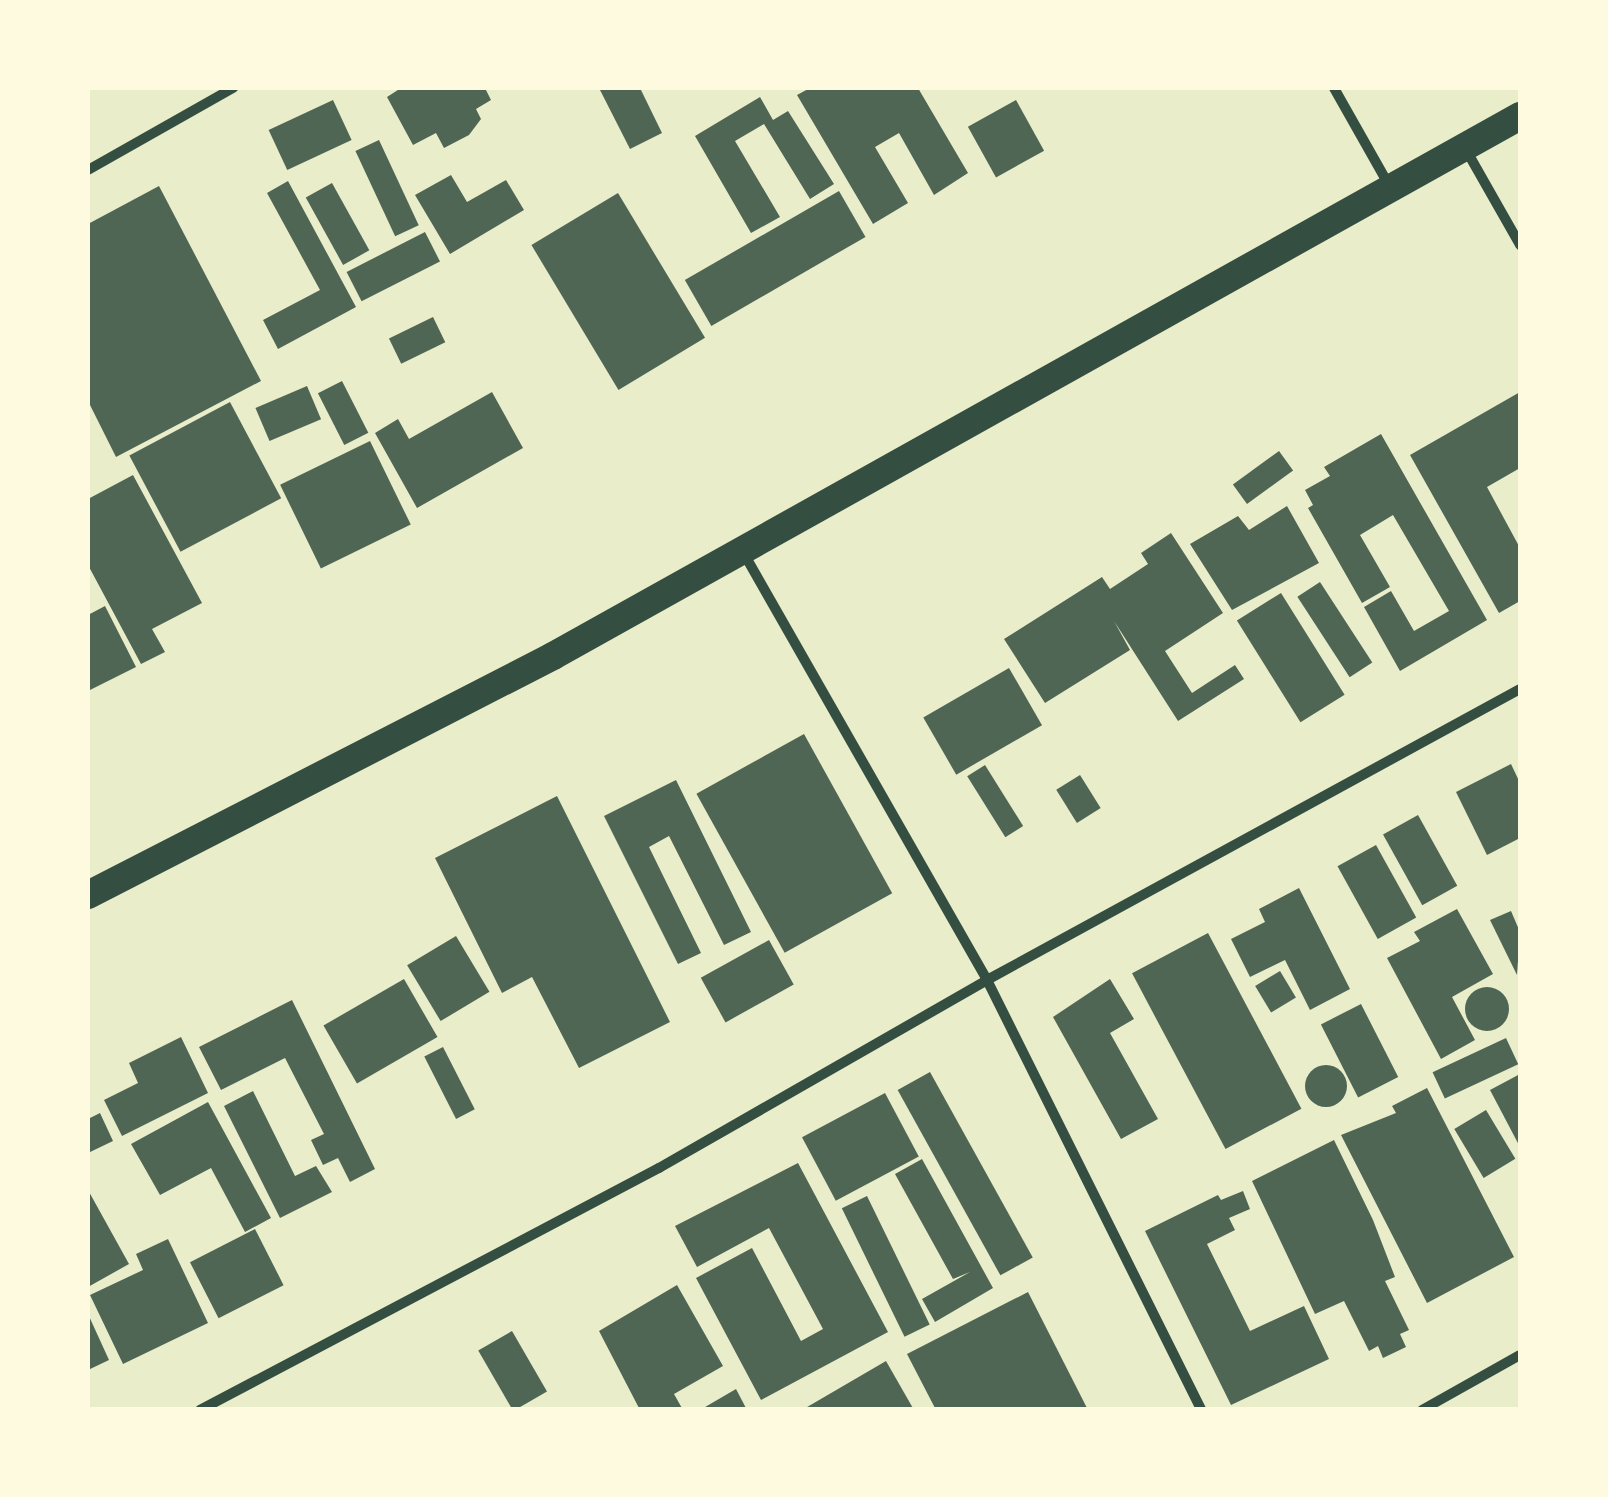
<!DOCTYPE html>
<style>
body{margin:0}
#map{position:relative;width:1608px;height:1497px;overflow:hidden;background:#e9edc9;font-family:Arial,sans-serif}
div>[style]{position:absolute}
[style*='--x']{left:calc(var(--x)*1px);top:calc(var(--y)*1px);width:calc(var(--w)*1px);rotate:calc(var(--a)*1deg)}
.building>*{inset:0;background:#4f6655;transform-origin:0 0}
.round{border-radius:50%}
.minor>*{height:10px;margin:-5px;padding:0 5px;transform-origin:5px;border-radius:5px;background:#344e41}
.trunk>*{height:28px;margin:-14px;padding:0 14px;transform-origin:14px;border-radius:14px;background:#344e41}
span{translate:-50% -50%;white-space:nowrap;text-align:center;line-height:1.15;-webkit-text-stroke:8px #fefae0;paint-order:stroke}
.frame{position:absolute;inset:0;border:90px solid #fefae0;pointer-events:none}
</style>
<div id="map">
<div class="building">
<div style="clip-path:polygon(401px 88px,485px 88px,491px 100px,476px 109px,481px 119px,469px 135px,444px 148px,436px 133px,413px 145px,387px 97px)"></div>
<div style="clip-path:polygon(599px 88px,640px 88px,662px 133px,630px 149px)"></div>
<div style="clip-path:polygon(810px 88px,918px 88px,968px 173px,934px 195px,899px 133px,875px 147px,908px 203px,873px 224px,797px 95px)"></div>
<div style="clip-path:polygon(760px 97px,773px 120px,788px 111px,834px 184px,810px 199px,764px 124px,735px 141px,780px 217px,751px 233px,695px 136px)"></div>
<div style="left:333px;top:100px;width:44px;height:71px;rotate:65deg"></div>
<div style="left:1016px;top:100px;width:58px;height:55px;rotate:61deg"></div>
<div style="left:379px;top:140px;width:94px;height:26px;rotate:65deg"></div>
<div style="clip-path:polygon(451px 175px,467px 202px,506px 180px,524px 210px,450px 254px,415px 195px)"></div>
<div style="clip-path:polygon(288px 181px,356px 307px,278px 349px,263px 320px,320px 290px,267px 193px)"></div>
<div style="left:332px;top:183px;width:77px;height:30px;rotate:61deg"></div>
<div style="clip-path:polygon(159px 186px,261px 381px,116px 457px,88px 401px,88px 224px)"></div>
<div style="left:839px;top:191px;width:53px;height:178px;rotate:60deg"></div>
<div style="left:618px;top:193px;width:169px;height:101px;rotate:59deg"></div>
<div style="left:425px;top:232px;width:33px;height:88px;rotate:63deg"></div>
<div style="left:433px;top:317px;width:28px;height:49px;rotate:64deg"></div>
<div style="left:342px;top:381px;width:58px;height:27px;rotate:63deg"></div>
<div style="left:307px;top:386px;width:36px;height:56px;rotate:67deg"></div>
<div style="clip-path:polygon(492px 392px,523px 448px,417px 508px,375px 433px,398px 419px,409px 439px)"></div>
<div style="clip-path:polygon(1520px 392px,1520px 468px,1487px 487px,1520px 548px,1520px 601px,1499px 613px,1410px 455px)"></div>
<div style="left:230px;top:402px;width:109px;height:114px;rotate:62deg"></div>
<div style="clip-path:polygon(1381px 434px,1487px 620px,1400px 671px,1364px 607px,1391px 591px,1414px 631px,1449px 611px,1393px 515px,1360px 535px,1390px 587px,1362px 603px,1308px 508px,1313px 505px,1305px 490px,1330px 476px,1324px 467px)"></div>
<div style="left:370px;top:441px;width:93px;height:100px;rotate:64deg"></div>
<div style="left:1279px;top:451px;width:24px;height:57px;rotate:54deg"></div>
<div style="clip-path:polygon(133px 475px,202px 603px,152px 629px,165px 652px,141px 664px,88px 565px,88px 499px)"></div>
<div style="clip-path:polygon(1287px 506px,1319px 563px,1232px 610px,1190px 544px,1238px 516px,1249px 530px)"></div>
<div style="clip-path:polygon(1171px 533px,1223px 613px,1165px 651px,1192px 693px,1235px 665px,1244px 679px,1178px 721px,1114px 621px,1130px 650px,1045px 703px,1004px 639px,1102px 577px,1110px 589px,1148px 564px,1141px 553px)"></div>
<div style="left:1320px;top:582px;width:96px;height:27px;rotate:57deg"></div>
<div style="left:1281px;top:593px;width:120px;height:52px;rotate:58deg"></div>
<div style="clip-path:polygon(105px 606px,136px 667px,88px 691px,88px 615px)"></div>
<div style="left:1009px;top:668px;width:66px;height:99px;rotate:60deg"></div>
<div style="left:804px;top:734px;width:182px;height:123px;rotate:61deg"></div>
<div style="clip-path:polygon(1511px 764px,1520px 783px,1520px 838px,1487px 855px,1456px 792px)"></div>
<div style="left:985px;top:765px;width:72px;height:21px;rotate:58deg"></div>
<div style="left:1080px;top:775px;width:39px;height:28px;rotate:58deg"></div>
<div style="clip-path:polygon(676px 780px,751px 932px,724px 945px,669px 836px,649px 847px,701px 953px,678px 964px,604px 816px)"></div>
<div style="clip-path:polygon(557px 796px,670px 1022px,579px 1068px,532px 977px,502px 993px,435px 858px)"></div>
<div style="left:1418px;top:815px;width:81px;height:40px;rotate:61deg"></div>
<div style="left:1376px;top:845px;width:83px;height:44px;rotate:61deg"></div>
<div style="clip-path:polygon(1299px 888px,1350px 989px,1310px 1010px,1285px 960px,1250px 977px,1231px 939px,1265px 922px,1259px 909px)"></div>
<div style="clip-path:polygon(1457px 909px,1493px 974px,1452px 997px,1475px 1040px,1441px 1059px,1387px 958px,1420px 941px,1414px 932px)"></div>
<div style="clip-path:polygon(1511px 911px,1520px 932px,1517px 975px,1490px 920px)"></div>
<div style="left:1208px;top:933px;width:199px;height:86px;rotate:62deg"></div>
<div style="left:456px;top:936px;width:65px;height:57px;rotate:59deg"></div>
<div style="left:769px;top:940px;width:51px;height:78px;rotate:61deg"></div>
<div style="left:1280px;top:971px;width:31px;height:29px;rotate:59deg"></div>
<div style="left:404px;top:979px;width:67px;height:93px;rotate:60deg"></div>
<div style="clip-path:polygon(1110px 979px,1134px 1019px,1110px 1033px,1158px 1119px,1121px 1139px,1053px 1017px)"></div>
<div class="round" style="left:1465px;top:987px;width:44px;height:44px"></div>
<div style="clip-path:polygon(292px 1000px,375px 1169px,350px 1182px,338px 1158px,323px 1165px,311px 1140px,324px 1134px,285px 1058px,221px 1090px,199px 1047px)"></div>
<div style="left:1361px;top:1004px;width:82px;height:45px;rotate:63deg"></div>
<div style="clip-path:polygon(181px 1037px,208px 1093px,122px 1136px,104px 1100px,138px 1083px,129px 1063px)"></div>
<div style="left:1506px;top:1038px;width:29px;height:81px;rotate:65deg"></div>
<div style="left:443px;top:1047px;width:70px;height:21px;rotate:63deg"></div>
<div class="round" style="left:1305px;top:1065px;width:42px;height:42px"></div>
<div style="left:930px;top:1072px;width:212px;height:37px;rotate:61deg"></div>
<div style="clip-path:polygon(1520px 1074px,1520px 1147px,1490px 1090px)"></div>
<div style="clip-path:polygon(1427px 1088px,1514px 1257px,1427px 1303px,1341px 1135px,1396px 1113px,1392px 1106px)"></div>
<div style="clip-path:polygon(253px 1091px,295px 1176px,316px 1166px,332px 1192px,280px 1218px,224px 1106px)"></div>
<div style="left:885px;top:1093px;width:72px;height:94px;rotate:62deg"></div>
<div style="clip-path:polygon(208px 1102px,271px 1218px,245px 1232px,211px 1168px,160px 1195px,131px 1144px)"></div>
<div style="left:1486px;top:1110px;width:57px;height:37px;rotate:59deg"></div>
<div style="clip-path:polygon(100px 1113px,113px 1141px,88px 1153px,88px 1119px)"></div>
<div style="clip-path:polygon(1334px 1140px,1373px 1220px,1395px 1277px,1385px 1281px,1409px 1330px,1400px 1334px,1406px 1347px,1383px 1358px,1378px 1346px,1369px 1351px,1344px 1301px,1315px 1314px,1252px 1181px)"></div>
<div style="clip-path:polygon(922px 1159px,993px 1288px,935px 1322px,922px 1299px,970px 1272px,953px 1279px,895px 1174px)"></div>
<div style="clip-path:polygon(798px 1163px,888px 1332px,761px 1400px,696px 1278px,752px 1248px,801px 1341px,823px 1329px,769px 1228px,697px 1267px,675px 1226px)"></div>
<div style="clip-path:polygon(88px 1190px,129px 1264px,88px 1287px)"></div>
<div style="clip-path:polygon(1243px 1191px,1250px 1209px,1229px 1218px,1235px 1230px,1207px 1244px,1250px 1331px,1304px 1306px,1329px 1359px,1231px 1405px,1145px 1231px,1218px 1195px,1221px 1200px)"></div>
<div style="left:867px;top:1196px;width:143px;height:28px;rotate:64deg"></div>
<div style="left:255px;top:1229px;width:63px;height:73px;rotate:63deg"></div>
<div style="clip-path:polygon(168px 1239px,208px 1323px,123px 1364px,90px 1295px,143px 1270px,136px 1254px)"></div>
<div style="clip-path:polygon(677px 1285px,723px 1366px,674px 1394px,683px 1410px,640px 1410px,599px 1331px)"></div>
<div style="clip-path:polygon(1028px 1292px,1088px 1410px,936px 1410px,907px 1354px)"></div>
<div style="clip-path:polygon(88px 1314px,109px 1360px,88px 1370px)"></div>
<div style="left:512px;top:1331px;width:70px;height:39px;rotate:60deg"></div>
<div style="clip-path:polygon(886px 1361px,914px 1410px,802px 1410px)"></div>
<div style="clip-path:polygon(736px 1389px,747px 1410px,700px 1410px)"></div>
</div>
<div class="minor">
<div style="--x:1334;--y:88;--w:114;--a:60.5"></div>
<div style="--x:1465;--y:148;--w:112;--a:60.4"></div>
<div style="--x:88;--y:170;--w:167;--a:-29.5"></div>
<div style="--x:743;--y:552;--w:493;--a:60.3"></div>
<div style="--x:987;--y:980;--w:480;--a:63.5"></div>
<div style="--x:200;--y:1410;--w:519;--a:-27.8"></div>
<div style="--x:659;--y:1168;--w:378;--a:-29.8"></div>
<div style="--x:987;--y:980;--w:607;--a:-28.63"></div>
<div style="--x:1422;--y:1410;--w:112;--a:-29.3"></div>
</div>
<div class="trunk">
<div style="--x:88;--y:895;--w:523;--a:-27.2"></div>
<div style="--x:553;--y:656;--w:1108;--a:-29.18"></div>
</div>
<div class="frame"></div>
</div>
